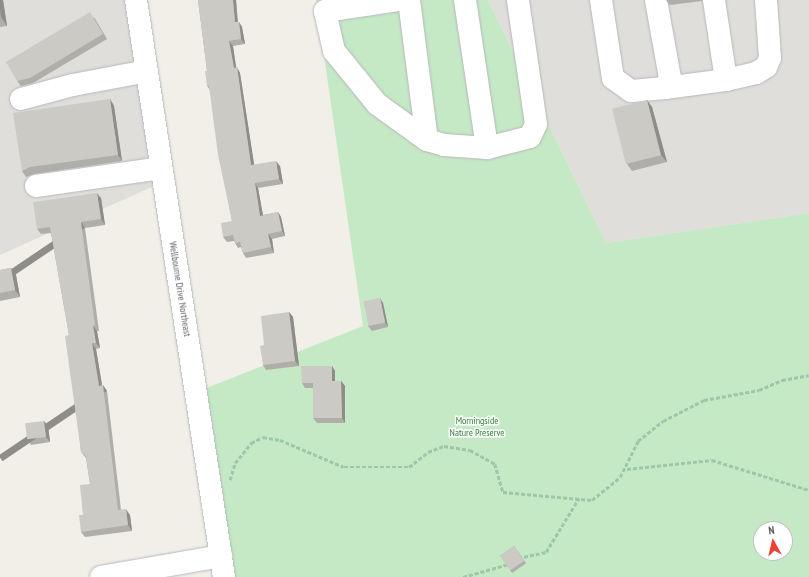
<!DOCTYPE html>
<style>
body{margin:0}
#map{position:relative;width:809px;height:577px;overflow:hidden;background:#f1efe8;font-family:"PT Sans Narrow",sans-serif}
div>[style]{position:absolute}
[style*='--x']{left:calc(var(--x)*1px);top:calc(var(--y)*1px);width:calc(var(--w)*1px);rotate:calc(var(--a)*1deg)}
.industrial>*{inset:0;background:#e0deda}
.green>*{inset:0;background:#c5e8c5}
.path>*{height:2.5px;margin-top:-1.25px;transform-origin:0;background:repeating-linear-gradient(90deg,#9cc7a9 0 4px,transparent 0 6px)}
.roads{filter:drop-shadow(0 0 1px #b5b8bc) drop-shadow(0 0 1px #b5b8bc)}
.minor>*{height:22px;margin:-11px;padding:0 11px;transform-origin:11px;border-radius:11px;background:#fff}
.wall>*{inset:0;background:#afaea9;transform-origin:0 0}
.shaded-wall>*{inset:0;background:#8f8d8a;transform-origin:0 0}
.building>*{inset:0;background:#cccac5;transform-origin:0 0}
span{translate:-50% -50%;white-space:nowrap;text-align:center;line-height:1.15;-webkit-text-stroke:3px #fff;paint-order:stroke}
.street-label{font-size:10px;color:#5f6368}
.park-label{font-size:10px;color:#348238}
.north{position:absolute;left:753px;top:521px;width:40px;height:40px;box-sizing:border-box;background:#fff;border:1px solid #bfc1c3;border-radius:50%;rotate:352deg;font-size:11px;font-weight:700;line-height:16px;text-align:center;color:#5f6368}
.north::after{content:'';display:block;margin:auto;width:14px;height:18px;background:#ea4335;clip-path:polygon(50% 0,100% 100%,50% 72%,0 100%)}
</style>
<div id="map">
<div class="industrial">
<div style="clip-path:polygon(0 0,131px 0,163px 182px,0 255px)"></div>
<div style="clip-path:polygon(488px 0,809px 0,809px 213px,606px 243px)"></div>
</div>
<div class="green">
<div style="clip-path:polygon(evenodd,316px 0,488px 0,606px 243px,809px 213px,809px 577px,226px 577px,199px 391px,363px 326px,316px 0,761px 529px,785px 529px,785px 553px,761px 553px,761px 529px)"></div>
</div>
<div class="path">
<div style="--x:627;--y:469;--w:85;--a:-6"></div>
<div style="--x:712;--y:460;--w:102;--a:17.2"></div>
<div style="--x:230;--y:480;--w:18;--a:-74"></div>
<div style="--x:235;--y:463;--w:26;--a:-51"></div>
<div style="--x:251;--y:443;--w:13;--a:-27"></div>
<div style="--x:263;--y:437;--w:17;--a:10"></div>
<div style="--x:280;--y:440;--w:69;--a:22.9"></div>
<div style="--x:344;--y:467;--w:65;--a:0"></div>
<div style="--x:409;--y:467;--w:24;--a:-38"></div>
<div style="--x:428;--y:452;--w:17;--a:-21"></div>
<div style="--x:444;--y:446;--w:26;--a:9"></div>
<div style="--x:470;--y:450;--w:29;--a:29"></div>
<div style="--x:495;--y:464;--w:29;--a:74"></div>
<div style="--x:503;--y:492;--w:89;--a:5.1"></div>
<div style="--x:592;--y:500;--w:36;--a:-39"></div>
<div style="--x:620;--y:477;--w:40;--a:-63.4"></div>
<div style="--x:638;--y:441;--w:32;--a:-39"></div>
<div style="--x:663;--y:421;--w:46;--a:-27.1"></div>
<div style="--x:704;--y:400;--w:56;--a:-10.3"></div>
<div style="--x:759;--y:390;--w:25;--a:-23"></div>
<div style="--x:782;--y:380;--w:27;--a:-10"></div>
<div style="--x:518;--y:558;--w:29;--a:-12"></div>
<div style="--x:546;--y:552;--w:63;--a:-58.6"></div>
<div style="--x:463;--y:577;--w:48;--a:-15.8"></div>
</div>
<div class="roads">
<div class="minor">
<div style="--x:136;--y:0;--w:584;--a:81.33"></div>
<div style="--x:398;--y:0;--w:74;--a:171.4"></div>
<div style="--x:325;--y:11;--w:41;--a:77.3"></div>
<div style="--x:334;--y:51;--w:68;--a:50.9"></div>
<div style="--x:377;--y:104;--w:62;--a:35.8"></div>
<div style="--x:427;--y:140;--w:18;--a:16"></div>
<div style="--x:444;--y:145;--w:43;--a:4"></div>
<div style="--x:487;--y:148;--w:44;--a:-14.3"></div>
<div style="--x:530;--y:137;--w:14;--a:-65"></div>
<div style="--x:536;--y:124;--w:125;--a:-98.3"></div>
<div style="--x:409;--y:0;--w:141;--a:82.7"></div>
<div style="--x:465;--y:0;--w:150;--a:81.5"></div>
<div style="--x:601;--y:0;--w:79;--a:81.3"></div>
<div style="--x:613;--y:78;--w:22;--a:36"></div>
<div style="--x:631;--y:91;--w:34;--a:-5"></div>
<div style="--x:665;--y:88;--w:11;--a:-63"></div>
<div style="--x:670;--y:78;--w:79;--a:-100.2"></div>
<div style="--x:714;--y:0;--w:81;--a:81.5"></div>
<div style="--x:665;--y:88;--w:62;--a:-7.5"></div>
<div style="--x:726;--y:80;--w:31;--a:-13"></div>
<div style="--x:756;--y:73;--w:12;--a:-31"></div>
<div style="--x:766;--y:67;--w:10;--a:-66"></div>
<div style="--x:770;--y:58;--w:58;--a:-93.9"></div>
<div style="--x:21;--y:99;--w:54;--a:-15.1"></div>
<div style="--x:73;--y:85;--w:75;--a:-10.7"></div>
<div style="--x:36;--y:186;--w:126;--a:-8.2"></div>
<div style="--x:101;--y:577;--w:122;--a:-9.9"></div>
</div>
</div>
<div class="wall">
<div style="clip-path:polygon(0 0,3px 0,7px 26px,0 27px)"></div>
<div style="clip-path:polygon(198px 0,236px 0,238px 22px,239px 22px,242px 27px,245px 44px,233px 46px,236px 68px,240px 73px,254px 165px,280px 166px,283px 184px,258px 188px,263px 215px,278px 212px,281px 217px,285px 236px,272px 239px,274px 253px,246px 258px,243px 253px,241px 247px,238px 248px,235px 243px,234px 241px,227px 242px,223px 237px,232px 221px,210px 90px,207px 86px,207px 71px)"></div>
<div style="clip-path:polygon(666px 0,702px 0,702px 1px,670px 5px)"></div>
<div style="clip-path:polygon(94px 17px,107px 39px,33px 83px,21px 86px,17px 81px)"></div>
<div style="clip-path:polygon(110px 99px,114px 106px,122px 161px,34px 174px,26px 177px,22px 171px)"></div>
<div style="clip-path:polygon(647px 100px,652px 107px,667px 162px,632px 171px,627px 164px)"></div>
<div style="clip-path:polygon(101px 198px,105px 225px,85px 228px,99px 331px,97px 331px,100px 348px,96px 349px,102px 385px,107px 391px,121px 510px,130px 515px,132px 531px,85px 537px,81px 532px,83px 515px,90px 484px,86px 458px,81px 452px,69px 335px,51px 233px,41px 234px,37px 229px)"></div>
<div style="clip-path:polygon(11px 268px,16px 275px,20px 297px,0 301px,0 270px)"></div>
<div style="clip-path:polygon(383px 303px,388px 327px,372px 331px,368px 326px)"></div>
<div style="clip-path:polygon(289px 312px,293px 317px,299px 366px,266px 370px,263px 365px)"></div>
<div style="clip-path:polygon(332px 366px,335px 371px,335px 381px,341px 381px,345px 386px,345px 423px,317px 423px,313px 418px,313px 388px,305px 388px,302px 383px)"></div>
<div style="clip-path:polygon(44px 421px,48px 426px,50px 442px,31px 445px,28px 440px)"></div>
<div style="left:514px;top:546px;width:21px;height:17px;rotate:55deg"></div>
</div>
<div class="shaded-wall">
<div style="clip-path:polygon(0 0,3px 0,7px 26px,1px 17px,0 9px)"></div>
<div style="clip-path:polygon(233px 0,236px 0,238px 27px,235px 22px)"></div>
<div style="clip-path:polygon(239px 22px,242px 27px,245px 44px,241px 39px)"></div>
<div style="clip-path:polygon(229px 41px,233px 46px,237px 73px,234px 68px)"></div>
<div style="clip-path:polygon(237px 67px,240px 73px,255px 170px,251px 165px)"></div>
<div style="clip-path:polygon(110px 99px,114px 106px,122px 161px,118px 155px)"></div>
<div style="clip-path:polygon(647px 100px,652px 107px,667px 162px,661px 155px)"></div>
<div style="clip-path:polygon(276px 161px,280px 166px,283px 184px,279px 179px)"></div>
<div style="clip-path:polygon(255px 183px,258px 188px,264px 221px,260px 216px)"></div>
<div style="clip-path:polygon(97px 193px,101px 198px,105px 225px,101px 219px)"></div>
<div style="clip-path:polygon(278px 212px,281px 217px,285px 236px,282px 231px)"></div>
<div style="left:81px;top:222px;width:7px;height:104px;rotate:56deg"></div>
<div style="clip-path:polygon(268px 234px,272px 239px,274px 253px,271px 247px)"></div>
<div style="clip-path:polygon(11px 268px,16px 275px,20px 297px,15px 290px)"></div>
<div style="clip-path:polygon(380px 298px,383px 303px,388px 327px,385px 322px)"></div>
<div style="clip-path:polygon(289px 312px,293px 317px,299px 366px,295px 361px)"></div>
<div style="clip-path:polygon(93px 326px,97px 331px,100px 348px,96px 343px)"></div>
<div style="clip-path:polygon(92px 343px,96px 349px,103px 391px,99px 386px)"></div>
<div style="clip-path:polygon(332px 366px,335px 371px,335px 386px,332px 381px)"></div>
<div style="clip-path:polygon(341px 381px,345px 386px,345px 423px,342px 418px)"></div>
<div style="left:103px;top:385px;width:7px;height:126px;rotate:56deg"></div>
<div style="clip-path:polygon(44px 421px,48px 426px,50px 442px,46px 437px)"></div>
<div style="clip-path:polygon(126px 509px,130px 515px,132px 531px,128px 525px)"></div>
</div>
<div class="building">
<div style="clip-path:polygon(198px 0,233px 0,235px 22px,239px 22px,241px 39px,229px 41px,234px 68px,237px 67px,251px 165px,276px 161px,279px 179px,255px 183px,260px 216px,278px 212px,282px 231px,268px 234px,271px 247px,243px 253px,240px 242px,235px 243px,233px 235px,223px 237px,221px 223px,232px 221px,218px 155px,209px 86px,207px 86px,205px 71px,207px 71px)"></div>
<div style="clip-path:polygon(90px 12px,103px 34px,30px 78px,17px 81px,6px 62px)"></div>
<div style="clip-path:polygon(110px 99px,118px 155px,30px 167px,22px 171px,13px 113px)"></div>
<div style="left:647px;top:100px;width:57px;height:36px;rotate:76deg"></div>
<div style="clip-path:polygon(97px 193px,101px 219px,81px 222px,95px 325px,93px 326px,96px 343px,92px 343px,99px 386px,103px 385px,118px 510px,126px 509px,128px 525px,81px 532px,79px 515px,83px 515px,80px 485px,90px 484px,86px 456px,81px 452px,65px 336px,69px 335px,50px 227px,37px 229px,33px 202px)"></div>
<div style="clip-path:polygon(11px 268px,15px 290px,0 293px,0 270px)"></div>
<div style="left:380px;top:298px;width:25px;height:17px;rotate:78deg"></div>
<div style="clip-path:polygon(289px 312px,295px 361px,263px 365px,260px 346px,264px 345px,261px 316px)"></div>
<div style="clip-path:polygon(301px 366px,332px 366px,332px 381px,341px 381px,342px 418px,313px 418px,313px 383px,302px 383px)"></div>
<div style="left:44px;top:421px;width:16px;height:19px;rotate:83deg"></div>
<div style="left:514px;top:546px;width:18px;height:17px;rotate:56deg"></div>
</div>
<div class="street-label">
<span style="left:180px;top:289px;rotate:81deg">Wellbourne Drive Northeast</span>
</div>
<div class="park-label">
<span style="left:477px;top:426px">Morningside<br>Nature Preserve</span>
</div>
<div class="north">N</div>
</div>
